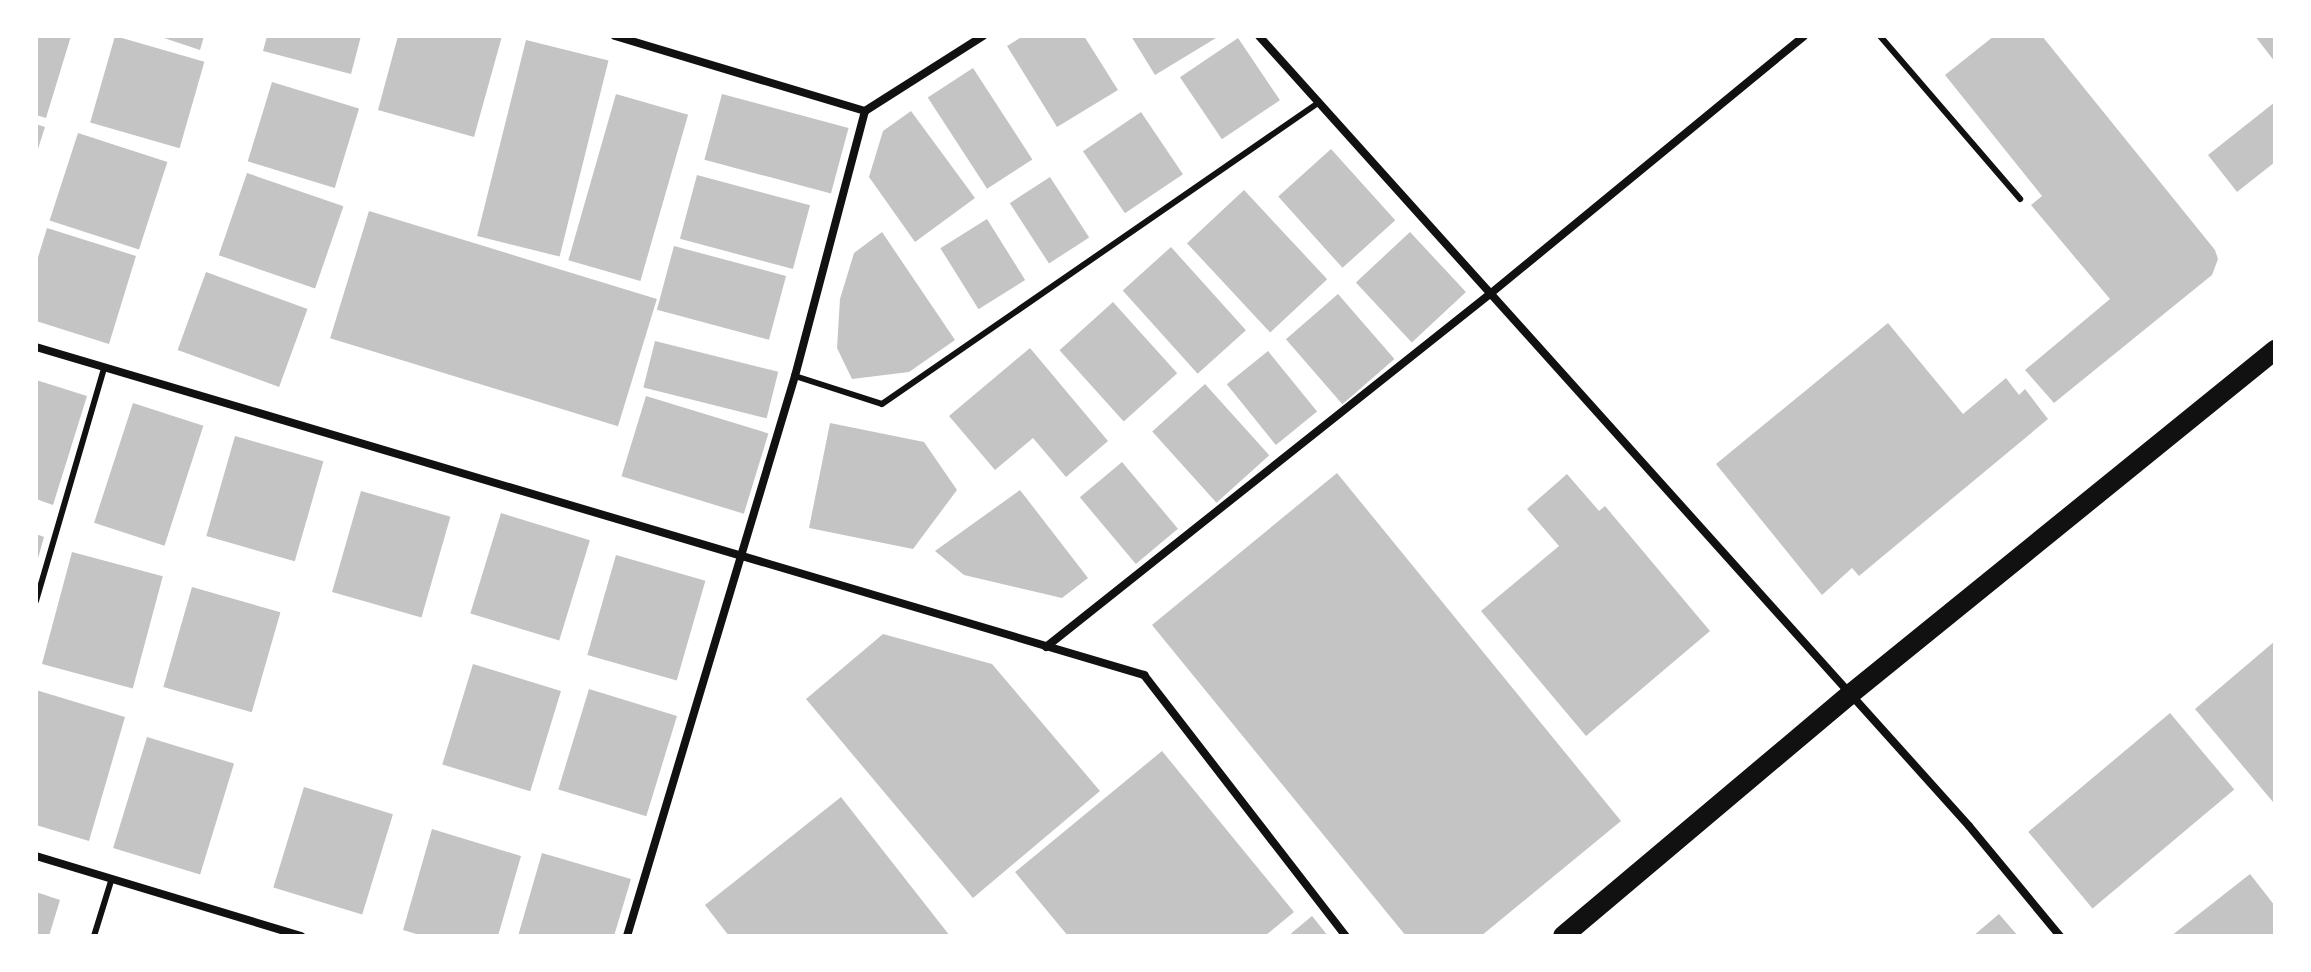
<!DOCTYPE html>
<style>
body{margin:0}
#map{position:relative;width:2311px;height:972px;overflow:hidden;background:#fff;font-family:Quicksand,sans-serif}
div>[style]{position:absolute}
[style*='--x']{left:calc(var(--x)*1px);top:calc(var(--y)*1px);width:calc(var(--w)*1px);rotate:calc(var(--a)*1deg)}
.building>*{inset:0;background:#c4c4c4;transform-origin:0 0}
.service>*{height:6px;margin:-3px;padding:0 3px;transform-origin:3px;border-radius:3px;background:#111}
.minor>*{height:8px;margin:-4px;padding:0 4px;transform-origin:4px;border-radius:4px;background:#111}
.primary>*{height:20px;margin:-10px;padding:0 10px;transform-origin:10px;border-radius:10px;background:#111}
span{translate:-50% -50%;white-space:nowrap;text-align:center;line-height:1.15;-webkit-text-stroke:8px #fff;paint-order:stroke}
.frame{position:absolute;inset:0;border:38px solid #fff;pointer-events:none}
</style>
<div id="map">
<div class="building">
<div style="clip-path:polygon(36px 36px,71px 36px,46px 118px,36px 115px)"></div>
<div style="left:115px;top:36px;width:93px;height:90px;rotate:16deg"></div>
<div style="clip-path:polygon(158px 36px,204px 36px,200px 50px)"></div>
<div style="clip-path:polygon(267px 36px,361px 36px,351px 74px,263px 51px)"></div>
<div style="clip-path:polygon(398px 36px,502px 36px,474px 137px,378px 110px)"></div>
<div style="clip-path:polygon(1023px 36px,1084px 36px,1118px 90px,1057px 127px,1007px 46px)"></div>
<div style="clip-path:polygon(1131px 36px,1215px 36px,1216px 38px,1155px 75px)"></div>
<div style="clip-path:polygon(1994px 36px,2042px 36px,2215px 250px,2218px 259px,2212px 275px,2054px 403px,2025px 370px,2110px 299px,2031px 205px,2042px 196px,1945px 75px)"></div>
<div style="clip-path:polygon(2255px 36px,2275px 36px,2275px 62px)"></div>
<div style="left:1238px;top:38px;width:75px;height:70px;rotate:56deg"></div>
<div style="left:526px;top:40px;width:85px;height:202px;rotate:14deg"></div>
<div style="left:973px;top:68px;width:109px;height:54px;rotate:57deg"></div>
<div style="left:272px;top:82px;width:91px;height:83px;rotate:17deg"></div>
<div style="left:616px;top:94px;width:75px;height:173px;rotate:16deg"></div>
<div style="left:722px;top:94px;width:131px;height:68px;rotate:15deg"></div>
<div style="clip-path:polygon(2275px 102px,2275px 162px,2237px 192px,2208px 155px)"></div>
<div style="clip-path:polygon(911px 111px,975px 198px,915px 242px,869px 177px,883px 131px)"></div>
<div style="left:1141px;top:112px;width:75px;height:70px;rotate:56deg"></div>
<div style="clip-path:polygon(36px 124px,45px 127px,37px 152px,36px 152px)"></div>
<div style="left:78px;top:133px;width:94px;height:92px;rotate:18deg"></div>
<div style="left:1331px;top:149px;width:96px;height:71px;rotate:48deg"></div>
<div style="left:247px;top:173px;width:102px;height:87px;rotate:19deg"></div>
<div style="left:697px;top:175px;width:117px;height:66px;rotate:15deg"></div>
<div style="left:1050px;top:177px;width:72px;height:48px;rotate:57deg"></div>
<div style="left:1244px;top:190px;width:122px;height:78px;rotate:47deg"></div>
<div style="left:369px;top:211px;width:301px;height:133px;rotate:17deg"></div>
<div style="left:987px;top:219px;width:72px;height:55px;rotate:58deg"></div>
<div style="clip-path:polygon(47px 228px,136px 256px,109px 344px,36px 321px,36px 264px)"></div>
<div style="clip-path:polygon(882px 232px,955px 340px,909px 372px,852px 379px,837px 348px,840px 299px,854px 253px)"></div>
<div style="left:1410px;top:232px;width:82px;height:74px;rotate:47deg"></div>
<div style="left:674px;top:246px;width:116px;height:66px;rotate:15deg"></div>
<div style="left:1171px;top:247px;width:112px;height:65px;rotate:48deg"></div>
<div style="left:206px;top:272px;width:108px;height:83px;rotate:20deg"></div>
<div style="left:1338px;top:294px;width:86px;height:69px;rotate:49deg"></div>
<div style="left:1113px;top:302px;width:96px;height:72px;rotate:48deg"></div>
<div style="clip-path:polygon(1888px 323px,1963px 414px,2006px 378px,2019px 395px,2025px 389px,2048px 419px,1859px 576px,1852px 568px,1822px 595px,1716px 464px)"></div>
<div style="left:655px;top:341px;width:127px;height:48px;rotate:14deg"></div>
<div style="clip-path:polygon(1030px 348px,1108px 441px,1066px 477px,1033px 438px,995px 470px,949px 416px)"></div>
<div style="left:1268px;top:351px;width:78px;height:53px;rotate:51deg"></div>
<div style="clip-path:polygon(36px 380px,87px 396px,53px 505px,36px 499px)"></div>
<div style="left:1205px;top:384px;width:96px;height:71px;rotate:48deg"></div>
<div style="left:646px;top:396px;width:128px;height:84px;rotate:17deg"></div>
<div style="left:133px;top:403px;width:74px;height:126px;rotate:18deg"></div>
<div style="clip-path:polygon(830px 423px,924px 442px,957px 490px,913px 549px,809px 528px)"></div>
<div style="left:235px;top:436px;width:92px;height:104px;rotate:16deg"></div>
<div style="left:1122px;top:462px;width:87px;height:55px;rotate:50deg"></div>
<div style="clip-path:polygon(1337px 473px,1621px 821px,1481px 936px,1406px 936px,1152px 625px)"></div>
<div style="clip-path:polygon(1567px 474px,1599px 511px,1605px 506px,1710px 631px,1586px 736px,1481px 611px,1559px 546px,1527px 509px)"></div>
<div style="clip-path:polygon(1020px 490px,1088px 578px,1062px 598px,964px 575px,935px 551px)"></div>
<div style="left:361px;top:491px;width:93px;height:105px;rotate:16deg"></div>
<div style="left:501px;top:513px;width:93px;height:105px;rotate:17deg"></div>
<div style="clip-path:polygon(36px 534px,44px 537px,37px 562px,36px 562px)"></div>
<div style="left:72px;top:552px;width:94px;height:116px;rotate:15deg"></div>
<div style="left:616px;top:555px;width:93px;height:104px;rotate:16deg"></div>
<div style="left:192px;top:587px;width:92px;height:104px;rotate:16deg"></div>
<div style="clip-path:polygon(883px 634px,992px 664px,1100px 791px,973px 898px,806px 699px)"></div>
<div style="clip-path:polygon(2275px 641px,2275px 800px,2273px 802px,2195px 709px)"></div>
<div style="left:473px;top:664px;width:92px;height:105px;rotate:17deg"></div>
<div style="left:589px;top:689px;width:92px;height:105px;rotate:17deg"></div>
<div style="clip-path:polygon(36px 690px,125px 717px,89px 841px,36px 825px)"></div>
<div style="left:2170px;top:713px;width:100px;height:185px;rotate:50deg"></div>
<div style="left:147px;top:737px;width:91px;height:116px;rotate:17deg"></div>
<div style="clip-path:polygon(1162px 751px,1294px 912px,1265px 936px,1068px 936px,1015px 872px)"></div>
<div style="left:304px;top:787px;width:93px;height:105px;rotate:17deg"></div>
<div style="clip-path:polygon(841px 797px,950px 936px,729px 936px,705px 905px)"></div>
<div style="clip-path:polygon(432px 829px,521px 856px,498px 936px,423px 936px,403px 930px)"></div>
<div style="clip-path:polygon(542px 853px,631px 879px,614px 936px,518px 936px)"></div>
<div style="clip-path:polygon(2250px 874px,2275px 906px,2275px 936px,2171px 936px)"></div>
<div style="clip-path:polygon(36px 892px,60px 900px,49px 936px,36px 936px)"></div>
<div style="clip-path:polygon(1999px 914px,2018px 936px,1973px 936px)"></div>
<div style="clip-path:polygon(1312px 916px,1328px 936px,1288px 936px)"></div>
</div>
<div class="service">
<div style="--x:1880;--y:36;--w:215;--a:49.3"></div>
<div style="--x:795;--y:376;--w:91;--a:17.8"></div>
<div style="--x:882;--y:404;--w:530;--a:-34.62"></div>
<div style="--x:36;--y:601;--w:243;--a:-73.7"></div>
<div style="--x:94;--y:936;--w:58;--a:-72.8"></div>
</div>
<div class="minor">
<div style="--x:615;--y:36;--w:261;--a:16.7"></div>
<div style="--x:865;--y:111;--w:140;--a:-32.4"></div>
<div style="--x:1259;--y:36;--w:1062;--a:48.05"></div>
<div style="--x:1969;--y:826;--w:143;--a:50.4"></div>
<div style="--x:36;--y:347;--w:1156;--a:16.49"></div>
<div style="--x:1144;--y:675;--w:330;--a:52.3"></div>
<div style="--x:1046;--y:647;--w:567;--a:-38.49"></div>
<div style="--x:1490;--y:294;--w:406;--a:-39.4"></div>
<div style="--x:36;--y:856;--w:277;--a:16.8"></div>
<div style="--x:627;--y:936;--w:585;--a:-73.3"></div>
<div style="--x:795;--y:376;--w:274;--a:-75.2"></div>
</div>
<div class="primary">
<div style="--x:1563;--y:936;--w:373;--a:-40.1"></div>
<div style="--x:1848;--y:696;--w:550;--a:-39.02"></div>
</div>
<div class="frame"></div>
</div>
